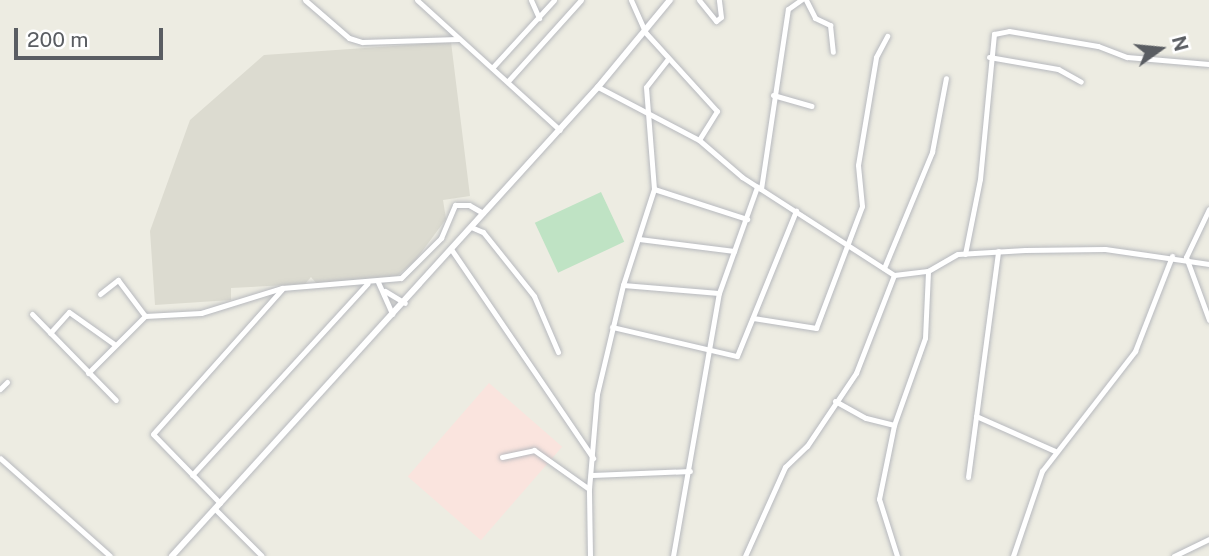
<!DOCTYPE html>
<style>
body{margin:0}
#map{position:relative;width:1209px;height:556px;overflow:hidden;background:#edece2;font-family:"Public Sans",sans-serif}
div>[style]{position:absolute}
[style*='--x']{left:calc(var(--x)*1px);top:calc(var(--y)*1px);width:calc(var(--w)*1px);rotate:calc(var(--a)*1deg)}
.education>*{inset:0;background:#dcdbd0}
.medical>*{inset:0;background:#fae4de;transform-origin:0 0}
.green>*{inset:0;background:#bfe3c4;transform-origin:0 0}
.roads{filter:drop-shadow(0 0 2px #b7b9be) drop-shadow(0 0 2px #b7b9be)}
.minor>*{height:5px;margin:-2.5px;padding:0 2.5px;transform-origin:2.5px;border-radius:2.5px;background:#fff}
.tertiary>*{height:6px;margin:-3px;padding:0 3px;transform-origin:3px;border-radius:3px;background:#fff}
span{translate:-50% -50%;white-space:nowrap;text-align:center;line-height:1.15;-webkit-text-stroke:7px #fff;paint-order:stroke}
.north{position:absolute;left:1125px;top:14px;width:70px;height:70px;-webkit-text-stroke:5px #fff;paint-order:stroke;rotate:75deg;font-size:19px;font-weight:700;line-height:28px;text-align:center;color:#5a5d62}
.north::after{content:'';display:block;margin:auto;width:24px;height:32px;background:#5a5d62;clip-path:polygon(50% 0,100% 100%,50% 72%,0 100%)}
.scale{position:absolute;left:14px;top:28px;width:149px;height:32px;box-sizing:border-box;border:4px solid #5a5d62;border-top:0;padding-left:9px;font-size:21px;line-height:24px;white-space:nowrap;color:#5a5d62;-webkit-text-stroke:5px #fff;paint-order:stroke}
</style>
<div id="map">
<div class="education">
<div style="clip-path:polygon(451px 42px,470px 196px,443px 200px,446px 219px,415px 261px,397px 276px,317px 284px,311px 277px,305px 284px,231px 288px,231px 300px,155px 305px,150px 231px,190px 120px,264px 55px)"></div>
</div>
<div class="medical">
<div style="left:489px;top:383px;width:97px;height:124px;rotate:41deg"></div>
</div>
<div class="green">
<div style="left:601px;top:192px;width:55px;height:73px;rotate:65deg"></div>
</div>
<div class="roads">
<div class="minor">
<div style="--x:305;--y:0;--w:58;--a:40.8"></div>
<div style="--x:349;--y:38;--w:14;--a:17"></div>
<div style="--x:362;--y:42;--w:96;--a:-1.8"></div>
<div style="--x:417;--y:0;--w:193;--a:42.3"></div>
<div style="--x:531;--y:0;--w:20;--a:66"></div>
<div style="--x:631;--y:0;--w:35;--a:66"></div>
<div style="--x:645;--y:32;--w:107;--a:47.7"></div>
<div style="--x:717;--y:111;--w:34;--a:122"></div>
<div style="--x:699;--y:0;--w:27;--a:51"></div>
<div style="--x:716;--y:21;--w:6;--a:-39"></div>
<div style="--x:721;--y:17;--w:17;--a:-97"></div>
<div style="--x:806;--y:0;--w:20;--a:63"></div>
<div style="--x:815;--y:18;--w:17;--a:25"></div>
<div style="--x:830;--y:25;--w:27;--a:84"></div>
<div style="--x:989;--y:57;--w:70;--a:9.9"></div>
<div style="--x:1058;--y:69;--w:26;--a:29"></div>
<div style="--x:492;--y:68;--w:92;--a:-47.6"></div>
<div style="--x:508;--y:81;--w:109;--a:-48"></div>
<div style="--x:598;--y:87;--w:114;--a:27.7"></div>
<div style="--x:699;--y:140;--w:57;--a:40.7"></div>
<div style="--x:742;--y:177;--w:181;--a:32.8"></div>
<div style="--x:894;--y:275;--w:34;--a:-7"></div>
<div style="--x:928;--y:271;--w:34;--a:-30"></div>
<div style="--x:958;--y:254;--w:67;--a:-3.4"></div>
<div style="--x:1025;--y:250;--w:80;--a:-0.7"></div>
<div style="--x:1105;--y:249;--w:105;--a:8.2"></div>
<div style="--x:773;--y:95;--w:40;--a:16"></div>
<div style="--x:654;--y:189;--w:98;--a:17.9"></div>
<div style="--x:761;--y:189;--w:182;--a:-81.5"></div>
<div style="--x:788;--y:9;--w:16;--a:-35"></div>
<div style="--x:1209;--y:209;--w:53;--a:115.6"></div>
<div style="--x:1186;--y:257;--w:67;--a:69.9"></div>
<div style="--x:471;--y:227;--w:13;--a:23"></div>
<div style="--x:483;--y:232;--w:82;--a:51.4"></div>
<div style="--x:534;--y:296;--w:61;--a:66.8"></div>
<div style="--x:639;--y:239;--w:96;--a:7.2"></div>
<div style="--x:451;--y:249;--w:253;--a:55.8"></div>
<div style="--x:965;--y:254;--w:76;--a:-78.7"></div>
<div style="--x:980;--y:179;--w:146;--a:-84.5"></div>
<div style="--x:994;--y:34;--w:15;--a:-11"></div>
<div style="--x:1009;--y:31;--w:90;--a:9.6"></div>
<div style="--x:1098;--y:46;--w:31;--a:21"></div>
<div style="--x:1127;--y:57;--w:82;--a:4.9"></div>
<div style="--x:884;--y:268;--w:126;--a:-67.5"></div>
<div style="--x:932;--y:152;--w:75;--a:-79.3"></div>
<div style="--x:378;--y:282;--w:35;--a:66"></div>
<div style="--x:623;--y:285;--w:96;--a:4.8"></div>
<div style="--x:385;--y:291;--w:23;--a:31"></div>
<div style="--x:100;--y:294;--w:23;--a:-38"></div>
<div style="--x:118;--y:280;--w:45;--a:53.1"></div>
<div style="--x:32;--y:314;--w:120;--a:45.7"></div>
<div style="--x:753;--y:318;--w:64;--a:9"></div>
<div style="--x:816;--y:328;--w:130;--a:-69.3"></div>
<div style="--x:862;--y:206;--w:41;--a:-95.6"></div>
<div style="--x:858;--y:165;--w:109;--a:-80.5"></div>
<div style="--x:876;--y:57;--w:24;--a:-62"></div>
<div style="--x:612;--y:327;--w:128;--a:13.1"></div>
<div style="--x:737;--y:356;--w:157;--a:-67.9"></div>
<div style="--x:50;--y:333;--w:28;--a:-48"></div>
<div style="--x:69;--y:312;--w:55;--a:35.4"></div>
<div style="--x:88;--y:373;--w:81;--a:-45"></div>
<div style="--x:145;--y:316;--w:56;--a:-3.1"></div>
<div style="--x:201;--y:313;--w:85;--a:-17.2"></div>
<div style="--x:282;--y:288;--w:119;--a:-4.8"></div>
<div style="--x:401;--y:278;--w:57;--a:-45"></div>
<div style="--x:441;--y:238;--w:36;--a:-67"></div>
<div style="--x:455;--y:205;--w:14;--a:0"></div>
<div style="--x:469;--y:205;--w:16;--a:30"></div>
<div style="--x:0;--y:389;--w:10;--a:-45"></div>
<div style="--x:835;--y:401;--w:35;--a:29"></div>
<div style="--x:866;--y:418;--w:29;--a:14"></div>
<div style="--x:976;--y:416;--w:86;--a:23.9"></div>
<div style="--x:502;--y:457;--w:33;--a:-12"></div>
<div style="--x:534;--y:450;--w:67;--a:35.3"></div>
<div style="--x:0;--y:458;--w:147;--a:41.7"></div>
<div style="--x:192;--y:475;--w:260;--a:-47.5"></div>
<div style="--x:592;--y:475;--w:98;--a:-2.3"></div>
<div style="--x:968;--y:477;--w:228;--a:-82.4"></div>
<div style="--x:220;--y:503;--w:96;--a:-134.2"></div>
<div style="--x:153;--y:434;--w:194;--a:-48.3"></div>
<div style="--x:215;--y:509;--w:66;--a:45"></div>
<div style="--x:590;--y:556;--w:67;--a:-90.9"></div>
<div style="--x:589;--y:489;--w:95;--a:-85.2"></div>
<div style="--x:597;--y:394;--w:112;--a:-76.6"></div>
<div style="--x:623;--y:285;--w:101;--a:-72.1"></div>
<div style="--x:654;--y:189;--w:102;--a:-94.5"></div>
<div style="--x:646;--y:87;--w:36;--a:-52"></div>
<div style="--x:673;--y:556;--w:267;--a:-80.1"></div>
<div style="--x:719;--y:293;--w:113;--a:-70.3"></div>
<div style="--x:745;--y:556;--w:98;--a:-65.8"></div>
<div style="--x:785;--y:467;--w:30;--a:-44"></div>
<div style="--x:807;--y:446;--w:88;--a:-56.1"></div>
<div style="--x:856;--y:373;--w:105;--a:-68.8"></div>
<div style="--x:897;--y:556;--w:60;--a:-107.5"></div>
<div style="--x:879;--y:499;--w:76;--a:-78.5"></div>
<div style="--x:894;--y:425;--w:92;--a:-70.4"></div>
<div style="--x:925;--y:338;--w:67;--a:-87.4"></div>
<div style="--x:1013;--y:556;--w:90;--a:-71.2"></div>
<div style="--x:1042;--y:471;--w:152;--a:-52.2"></div>
<div style="--x:1135;--y:351;--w:102;--a:-68.7"></div>
<div style="--x:1174;--y:556;--w:39;--a:-26"></div>
</div>
<div class="tertiary">
<div style="--x:172;--y:556;--w:634;--a:-47.75"></div>
<div style="--x:598;--y:87;--w:113;--a:-50.4"></div>
</div>
</div>
<div class="north">N</div>
<div class="scale">200 m</div>
</div>
